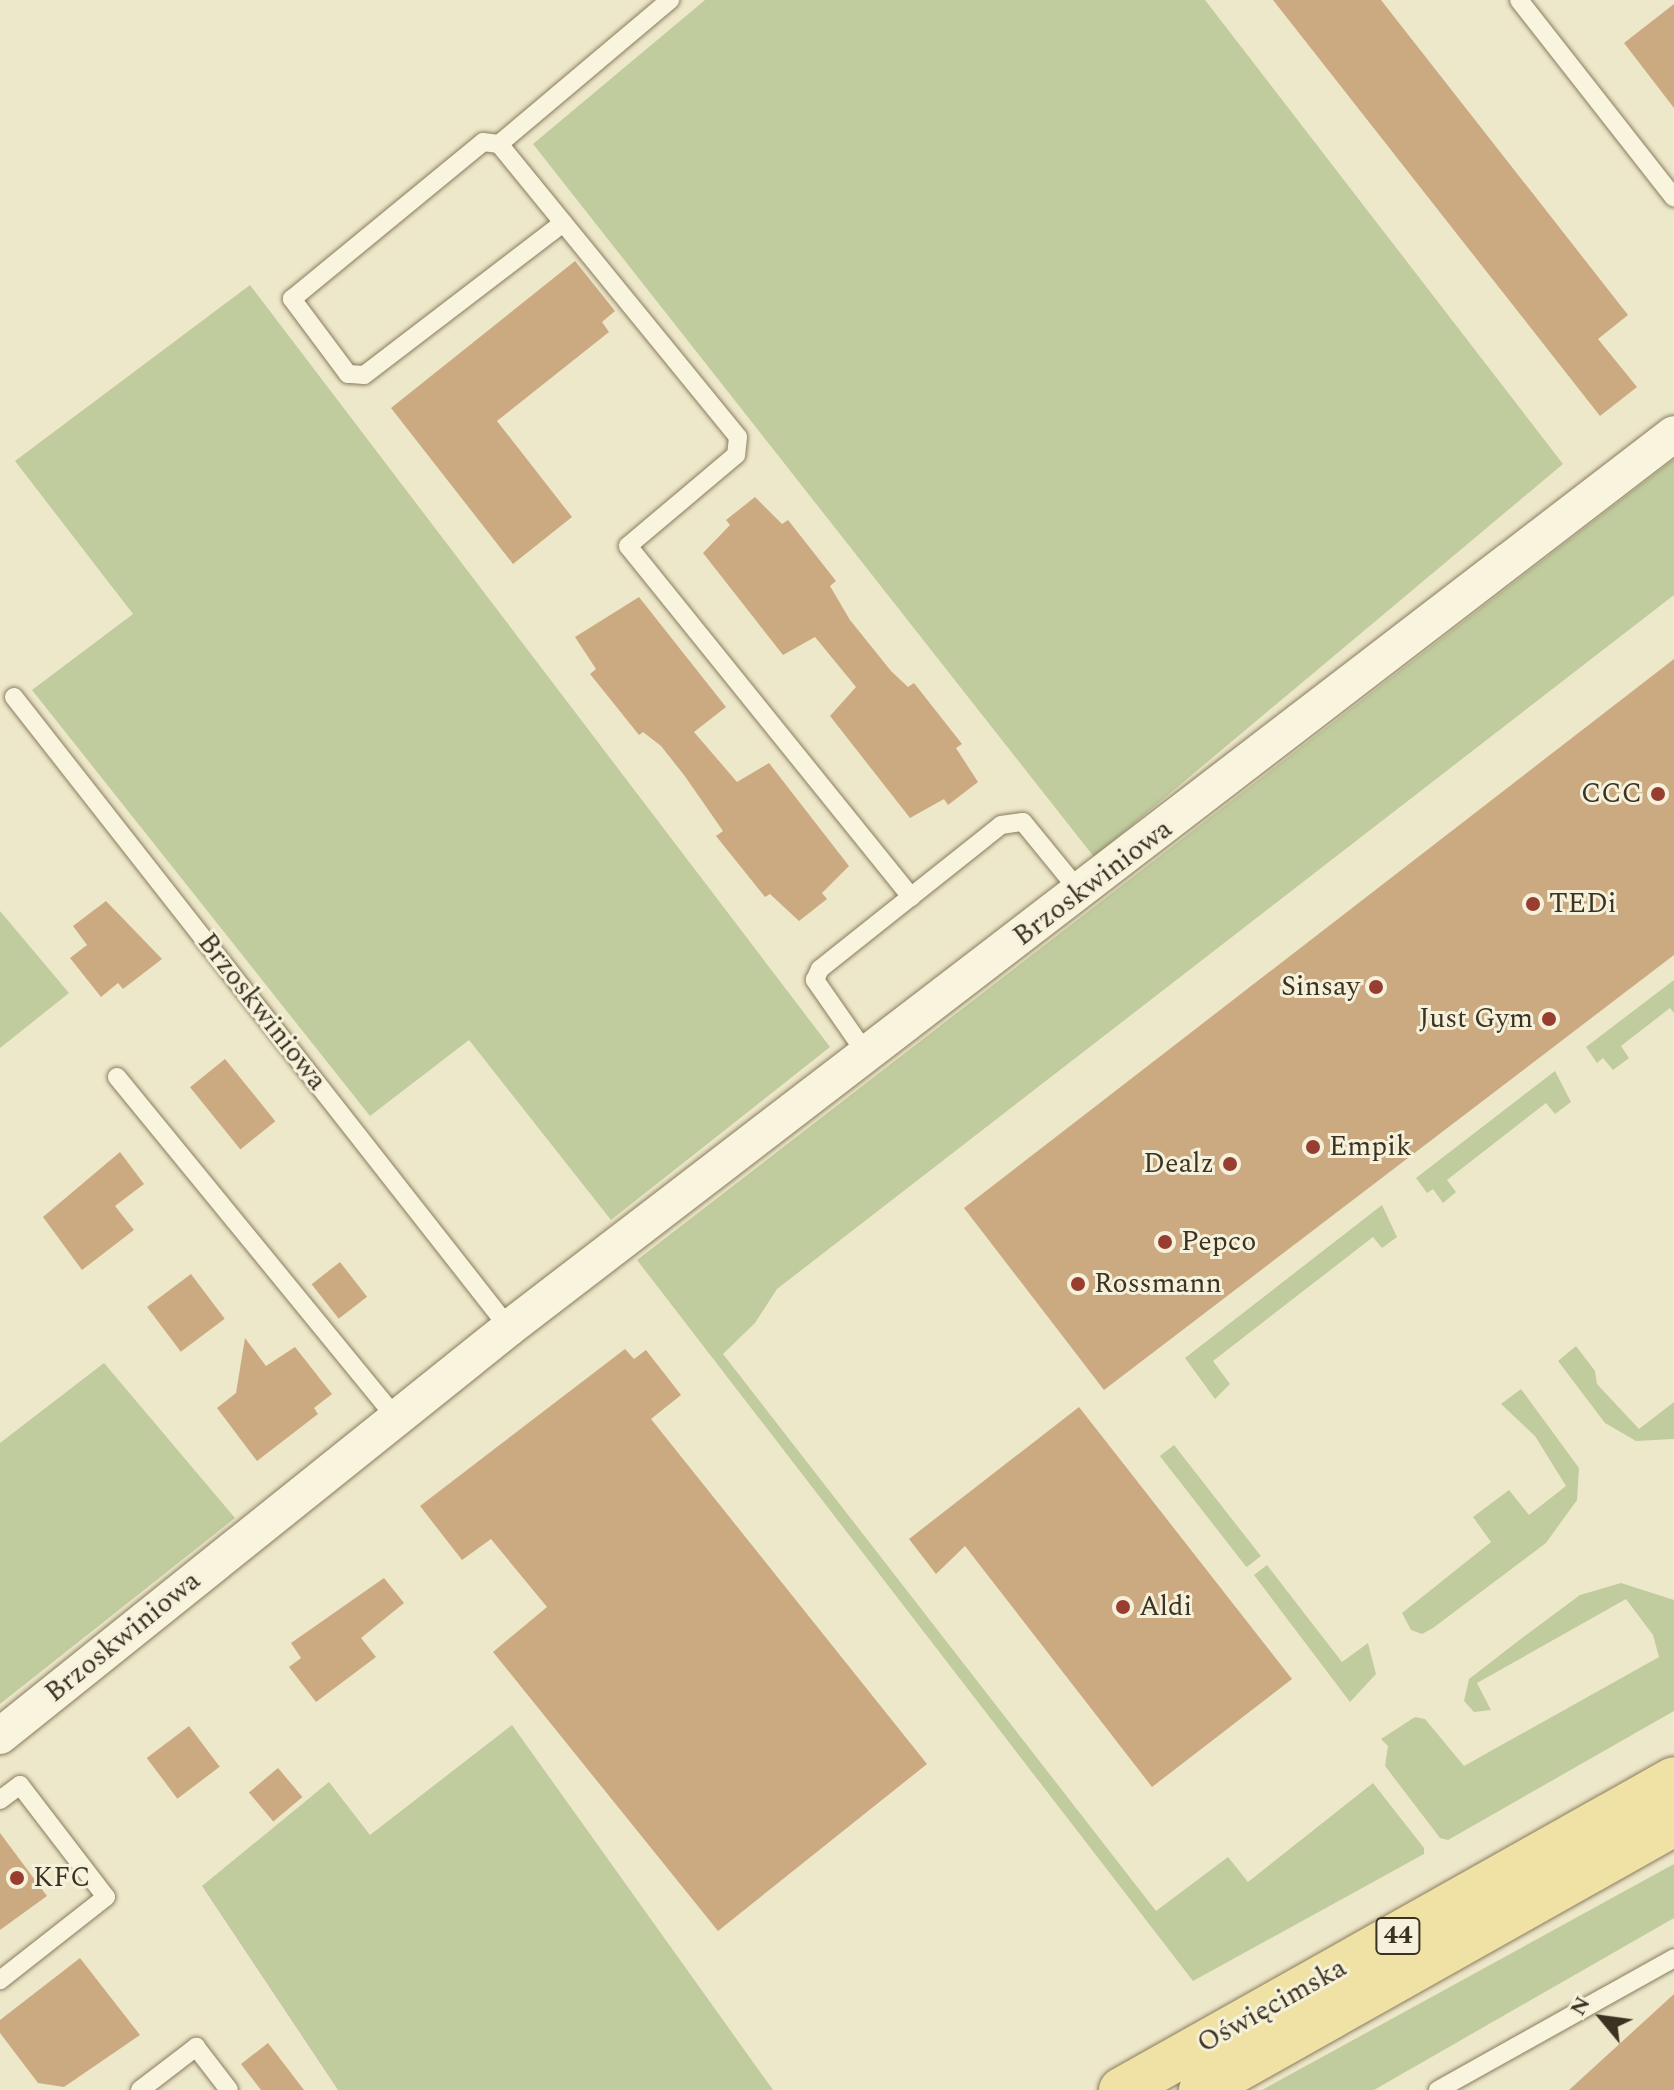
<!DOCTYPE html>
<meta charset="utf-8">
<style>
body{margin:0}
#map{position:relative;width:1674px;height:2090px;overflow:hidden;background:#eee8ca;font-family:Spectral,serif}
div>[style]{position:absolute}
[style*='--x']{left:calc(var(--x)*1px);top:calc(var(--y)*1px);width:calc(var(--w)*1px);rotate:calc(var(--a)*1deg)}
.green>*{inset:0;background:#c0cc9e;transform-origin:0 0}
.building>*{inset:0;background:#cbaa81;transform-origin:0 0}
.roads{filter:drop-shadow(0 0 2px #8a7c5f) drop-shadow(0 0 2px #8a7c5f)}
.lane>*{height:18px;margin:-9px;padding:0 9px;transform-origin:9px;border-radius:9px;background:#f8f4de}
.street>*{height:36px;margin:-18px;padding:0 18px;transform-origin:18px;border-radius:18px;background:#f8f4de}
.primary>*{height:44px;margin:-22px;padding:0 22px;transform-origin:22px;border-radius:22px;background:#efe2a4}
.dots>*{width:22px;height:22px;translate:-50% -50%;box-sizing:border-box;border:4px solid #f5f1da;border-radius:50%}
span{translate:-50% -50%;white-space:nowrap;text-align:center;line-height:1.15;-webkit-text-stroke:6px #f5f1da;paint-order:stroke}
.shield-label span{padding:2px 6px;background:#f5f1da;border:2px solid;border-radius:6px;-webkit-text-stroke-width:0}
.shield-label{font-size:26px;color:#3b3222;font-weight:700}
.poi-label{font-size:28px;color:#3b3222}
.right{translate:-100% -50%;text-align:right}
.left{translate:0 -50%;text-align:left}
.street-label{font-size:28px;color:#3b3222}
.north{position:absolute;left:1562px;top:1978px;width:80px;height:80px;-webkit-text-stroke:6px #f5f1da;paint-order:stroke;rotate:299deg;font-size:22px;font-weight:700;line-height:32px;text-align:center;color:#3b3222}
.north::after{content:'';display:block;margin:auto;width:28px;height:36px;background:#3b3222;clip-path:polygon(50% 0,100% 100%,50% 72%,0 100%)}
</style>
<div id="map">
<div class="green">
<div style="clip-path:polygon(705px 0,1205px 0,1563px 464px,1094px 857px,533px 144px)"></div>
<div style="clip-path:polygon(250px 285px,830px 1047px,611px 1220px,469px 1040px,370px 1116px,32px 690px,133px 614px,15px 461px)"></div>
<div style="clip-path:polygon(1674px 459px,1674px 595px,777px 1289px,755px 1323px,723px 1354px,1156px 1911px,1228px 1857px,1248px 1882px,1373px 1783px,1424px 1848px,1424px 1854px,1193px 1981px,637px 1260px)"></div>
<div style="clip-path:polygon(0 911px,69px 993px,0 1048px)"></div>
<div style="clip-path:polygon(1674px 980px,1674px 1013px,1670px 1008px,1621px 1046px,1629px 1058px,1613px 1070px,1603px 1058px,1597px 1063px,1586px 1047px)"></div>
<div style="clip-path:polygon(1555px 1071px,1571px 1102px,1555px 1114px,1546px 1103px,1447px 1180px,1456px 1192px,1443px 1203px,1433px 1189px,1427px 1193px,1416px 1178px)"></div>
<div style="clip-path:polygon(1382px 1205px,1397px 1237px,1382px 1248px,1373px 1237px,1213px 1361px,1230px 1384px,1215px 1399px,1185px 1358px)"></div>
<div style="clip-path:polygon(1576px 1346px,1595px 1371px,1597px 1384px,1639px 1429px,1674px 1402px,1674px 1439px,1636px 1441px,1605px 1423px,1558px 1361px)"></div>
<div style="clip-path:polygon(104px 1363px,235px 1518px,0 1704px,0 1443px)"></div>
<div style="clip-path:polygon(1521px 1389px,1579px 1468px,1577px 1500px,1546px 1543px,1433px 1628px,1422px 1634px,1411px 1630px,1402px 1613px,1491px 1542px,1473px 1517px,1509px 1490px,1529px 1515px,1566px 1486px,1535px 1436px,1501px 1404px)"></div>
<div style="left:1174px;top:1445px;width:141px;height:18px;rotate:52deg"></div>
<div style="clip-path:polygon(1267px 1565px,1342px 1662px,1368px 1643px,1376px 1674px,1350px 1702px,1254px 1575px)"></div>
<div style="clip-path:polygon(1621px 1583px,1674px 1600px,1674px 1711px,1448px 1840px,1440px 1838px,1385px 1766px,1388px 1746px,1381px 1739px,1415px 1717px,1425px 1719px,1464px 1766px,1659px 1657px,1653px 1635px,1626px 1599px,1477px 1683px,1491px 1710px,1474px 1712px,1464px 1701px,1469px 1679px,1522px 1638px,1580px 1595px)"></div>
<div style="clip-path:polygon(512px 1725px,773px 2090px,338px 2090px,202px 1886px,329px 1782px,370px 1835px)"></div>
<div style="clip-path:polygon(1674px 1864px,1674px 1918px,1374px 2090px,1262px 2090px)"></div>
</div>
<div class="building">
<div style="clip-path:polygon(1273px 0,1381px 0,1628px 315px,1598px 339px,1637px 387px,1600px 416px)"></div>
<div style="clip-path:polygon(1674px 4px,1674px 108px,1624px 43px)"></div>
<div style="clip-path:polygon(575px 261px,615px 311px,602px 322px,609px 332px,497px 421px,572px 517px,513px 564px,391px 408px)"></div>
<div style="clip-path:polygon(755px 497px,782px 524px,788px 520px,836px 581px,830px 586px,850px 620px,891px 671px,908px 687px,914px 683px,962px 744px,956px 748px,978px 782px,948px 805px,944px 799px,910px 818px,830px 716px,856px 687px,815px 637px,783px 655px,703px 553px,730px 525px,726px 520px)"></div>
<div style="clip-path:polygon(639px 597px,726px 707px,694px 732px,737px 782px,769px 763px,849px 866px,822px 893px,827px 899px,799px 921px,770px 894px,765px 897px,716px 836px,723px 831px,684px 775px,661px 746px,643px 732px,639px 735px,590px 674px,596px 669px,575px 637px)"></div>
<div style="clip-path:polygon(1674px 659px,1674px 955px,1104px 1390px,964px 1208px)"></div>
<div style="clip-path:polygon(106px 901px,162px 959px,123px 989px,118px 983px,101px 997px,70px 958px,87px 945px,73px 926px)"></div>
<div style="left:225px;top:1059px;width:80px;height:45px;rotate:51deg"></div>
<div style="clip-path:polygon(120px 1152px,144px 1184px,115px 1206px,134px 1230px,82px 1270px,43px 1217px)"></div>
<div style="left:340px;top:1262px;width:44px;height:36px;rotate:52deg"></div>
<div style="left:191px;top:1274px;width:56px;height:55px;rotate:53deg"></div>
<div style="clip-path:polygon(245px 1338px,266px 1366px,295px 1347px,332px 1394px,314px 1408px,318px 1414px,257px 1461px,217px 1408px,236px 1393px)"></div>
<div style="clip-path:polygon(625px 1349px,634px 1359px,646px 1350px,681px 1395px,651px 1419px,927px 1764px,718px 1931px,493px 1652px,547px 1607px,491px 1539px,462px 1560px,420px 1506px)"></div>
<div style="clip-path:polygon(1079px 1407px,1292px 1679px,1152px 1787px,965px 1546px,936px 1574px,909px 1539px)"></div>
<div style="clip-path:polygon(384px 1578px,404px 1603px,361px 1638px,376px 1657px,316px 1702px,289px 1667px,301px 1658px,291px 1643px)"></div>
<div style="left:189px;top:1726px;width:51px;height:53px;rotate:53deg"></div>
<div style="left:278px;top:1768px;width:38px;height:38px;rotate:50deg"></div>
<div style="clip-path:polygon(0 1833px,47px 1896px,0 1930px)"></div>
<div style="clip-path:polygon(80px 1958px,140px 2035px,64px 2087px,38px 2083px,0 2033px,0 2020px)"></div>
<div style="clip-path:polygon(1674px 1994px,1674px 2090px,1569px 2090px)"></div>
<div style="clip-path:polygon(268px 2043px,304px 2090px,261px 2090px,241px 2064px)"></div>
</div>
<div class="roads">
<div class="lane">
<div style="--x:1519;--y:0;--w:251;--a:51.9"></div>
<div style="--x:499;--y:144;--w:224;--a:-40.1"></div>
<div style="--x:563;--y:223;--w:250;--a:142.6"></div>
<div style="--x:364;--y:375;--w:16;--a:-176"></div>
<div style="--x:348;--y:374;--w:94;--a:-126.7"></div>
<div style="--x:292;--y:299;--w:247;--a:-39.4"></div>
<div style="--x:483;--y:142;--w:16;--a:7"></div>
<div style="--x:499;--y:144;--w:378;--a:50.8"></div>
<div style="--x:738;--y:437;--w:18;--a:96"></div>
<div style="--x:736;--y:455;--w:141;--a:139.9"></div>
<div style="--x:628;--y:546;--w:451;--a:51.1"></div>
<div style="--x:14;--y:697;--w:802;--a:51.89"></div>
<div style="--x:865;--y:1052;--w:88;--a:-124.8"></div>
<div style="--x:815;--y:980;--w:12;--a:-66"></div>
<div style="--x:820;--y:969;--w:231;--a:-38.5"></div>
<div style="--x:1001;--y:825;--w:22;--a:-8"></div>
<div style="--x:1023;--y:822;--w:92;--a:50.8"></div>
<div style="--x:117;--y:1077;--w:442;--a:50.7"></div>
<div style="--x:0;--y:1800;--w:25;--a:-37"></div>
<div style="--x:20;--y:1785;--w:141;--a:52.5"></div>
<div style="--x:106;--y:1897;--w:135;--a:141.9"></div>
<div style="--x:140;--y:2090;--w:71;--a:-37.5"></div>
<div style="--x:196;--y:2047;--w:54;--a:52.5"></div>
<div style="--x:1438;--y:2090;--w:270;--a:-29.2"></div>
</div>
<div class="street">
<div style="--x:0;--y:1736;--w:652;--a:-38.71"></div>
<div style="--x:509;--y:1328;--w:1468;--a:-37.5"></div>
</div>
<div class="primary">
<div style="--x:1121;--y:2090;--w:634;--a:-29.35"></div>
<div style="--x:1201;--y:2090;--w:543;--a:-29.35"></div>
</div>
</div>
<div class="dots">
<div style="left:1658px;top:794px;background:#983e30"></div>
<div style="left:1533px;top:904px;background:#983e30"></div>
<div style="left:1376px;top:987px;background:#983e30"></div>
<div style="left:1549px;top:1019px;background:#983e30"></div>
<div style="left:1313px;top:1147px;background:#983e30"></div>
<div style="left:1230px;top:1164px;background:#983e30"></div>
<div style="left:1165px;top:1242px;background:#983e30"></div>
<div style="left:1078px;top:1284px;background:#983e30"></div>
<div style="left:1123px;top:1607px;background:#983e30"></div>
<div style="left:17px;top:1878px;background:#983e30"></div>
</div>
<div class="shield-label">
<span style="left:1398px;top:1936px">44</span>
</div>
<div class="poi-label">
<span class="right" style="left:1642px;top:794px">CCC</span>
<span class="left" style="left:1549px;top:904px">TEDi</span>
<span class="right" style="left:1360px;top:987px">Sinsay</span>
<span class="right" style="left:1533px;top:1019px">Just Gym</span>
<span class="left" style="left:1329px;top:1147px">Empik</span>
<span class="right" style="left:1214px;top:1164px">Dealz</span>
<span class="left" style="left:1181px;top:1242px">Pepco</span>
<span class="left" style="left:1094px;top:1284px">Rossmann</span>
<span class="left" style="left:1139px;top:1607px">Aldi</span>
<span class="left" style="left:33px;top:1878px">KFC</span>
</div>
<div class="street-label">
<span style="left:1093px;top:883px;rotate:-37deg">Brzoskwiniowa</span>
<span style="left:262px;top:1012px;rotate:52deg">Brzoskwiniowa</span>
<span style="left:123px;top:1637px;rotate:-39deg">Brzoskwiniowa</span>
<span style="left:1272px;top:2006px;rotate:-29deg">Oświęcimska</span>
</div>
<div class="north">N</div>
</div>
